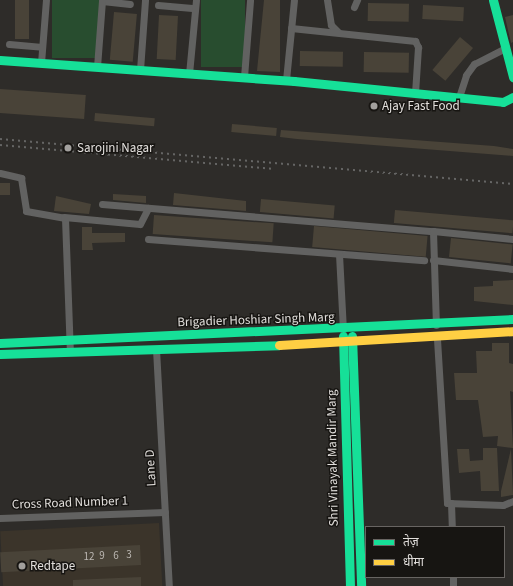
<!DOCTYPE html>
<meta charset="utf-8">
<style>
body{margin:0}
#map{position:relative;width:513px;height:586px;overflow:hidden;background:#2e2c29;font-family:"Source Sans 3","Noto Sans Devanagari",sans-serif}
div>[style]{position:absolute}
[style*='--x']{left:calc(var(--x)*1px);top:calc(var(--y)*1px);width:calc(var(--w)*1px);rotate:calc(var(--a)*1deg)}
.built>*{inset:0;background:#3b342a;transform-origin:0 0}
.green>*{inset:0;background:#284d2f;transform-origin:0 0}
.building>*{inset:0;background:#494338;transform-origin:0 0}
.street>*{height:7px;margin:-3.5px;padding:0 3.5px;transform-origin:3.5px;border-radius:3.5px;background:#626261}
.fast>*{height:9px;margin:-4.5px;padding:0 4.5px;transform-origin:4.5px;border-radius:4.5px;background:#16e098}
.slow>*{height:9px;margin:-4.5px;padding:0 4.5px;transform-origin:4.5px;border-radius:4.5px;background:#ffcf43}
.rail>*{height:2px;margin-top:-1px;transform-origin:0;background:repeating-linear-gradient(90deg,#656564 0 2px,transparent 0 6px)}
.dots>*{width:11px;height:11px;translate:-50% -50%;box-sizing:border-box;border:2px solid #171512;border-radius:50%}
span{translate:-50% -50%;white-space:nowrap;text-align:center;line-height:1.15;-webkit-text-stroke:3px #171512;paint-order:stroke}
.number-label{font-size:11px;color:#bbb7b2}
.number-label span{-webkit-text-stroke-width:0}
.poi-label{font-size:13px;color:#e1dedb}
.left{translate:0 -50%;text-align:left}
.street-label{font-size:13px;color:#e1dedb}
.legend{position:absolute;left:365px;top:526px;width:140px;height:52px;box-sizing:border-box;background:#171512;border:1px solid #686562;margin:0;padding:5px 7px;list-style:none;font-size:12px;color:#e1dedb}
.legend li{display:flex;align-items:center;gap:8px;height:20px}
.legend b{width:20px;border:1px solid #686562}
</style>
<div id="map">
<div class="built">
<div style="left:159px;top:523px;width:63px;height:159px;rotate:87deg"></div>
</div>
<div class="green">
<div style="left:52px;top:0;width:47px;height:58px"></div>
<div style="left:201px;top:0;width:44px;height:67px"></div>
</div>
<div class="building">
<div style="left:15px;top:0;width:14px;height:39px"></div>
<div style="clip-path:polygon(264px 0,280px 0,280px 72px,257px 71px)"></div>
<div style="left:368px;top:3px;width:41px;height:18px;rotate:1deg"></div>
<div style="left:423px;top:5px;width:41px;height:14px;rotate:3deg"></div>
<div style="left:114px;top:12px;width:23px;height:48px;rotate:5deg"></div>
<div style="left:159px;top:15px;width:19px;height:44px;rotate:3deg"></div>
<div style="clip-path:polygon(513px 15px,513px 42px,511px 43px,505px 17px)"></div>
<div style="left:460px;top:37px;width:17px;height:43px;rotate:40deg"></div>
<div style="left:300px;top:51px;width:43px;height:15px;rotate:1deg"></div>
<div style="left:364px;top:52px;width:45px;height:20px;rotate:1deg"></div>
<div style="left:0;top:89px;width:86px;height:24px;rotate:4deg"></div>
<div style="left:95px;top:113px;width:60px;height:8px;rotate:5deg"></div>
<div style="left:232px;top:124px;width:45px;height:8px;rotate:5deg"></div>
<div style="clip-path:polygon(281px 130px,494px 146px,513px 149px,513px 156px,297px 139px,280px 137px)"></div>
<div style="left:0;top:183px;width:10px;height:12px"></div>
<div style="clip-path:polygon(174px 193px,246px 201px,246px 211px,173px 205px)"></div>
<div style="clip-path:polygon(113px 194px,146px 196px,146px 203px,113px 200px)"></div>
<div style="clip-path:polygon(56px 196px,91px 204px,89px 214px,54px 211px)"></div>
<div style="left:261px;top:199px;width:74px;height:13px;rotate:5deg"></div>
<div style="left:395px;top:210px;width:119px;height:13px;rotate:5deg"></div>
<div style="left:154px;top:215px;width:120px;height:19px;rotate:4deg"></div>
<div style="left:314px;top:226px;width:114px;height:21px;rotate:5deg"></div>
<div style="clip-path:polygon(82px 227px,92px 227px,92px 233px,125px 233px,125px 242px,92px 243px,93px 250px,82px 250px)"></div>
<div style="left:451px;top:238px;width:62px;height:19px;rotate:6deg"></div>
<div style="clip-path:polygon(513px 280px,513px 305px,474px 301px,474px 287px,493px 286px,493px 281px)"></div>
<div style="clip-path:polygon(492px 343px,509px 343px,509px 363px,513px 364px,513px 392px,510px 391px,513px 448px,497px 446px,498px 436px,483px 437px,478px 400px,456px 400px,454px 373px,477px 373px,476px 351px,492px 351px)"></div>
<div style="clip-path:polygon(483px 448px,497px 448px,499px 491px,481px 491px,480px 471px,459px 473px,457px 449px,469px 449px,470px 461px,483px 460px)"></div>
<div style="clip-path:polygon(511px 449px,513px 495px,501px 497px,501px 491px)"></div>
<div style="left:140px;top:545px;width:20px;height:140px;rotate:87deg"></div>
<div style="clip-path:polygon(141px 577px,141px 586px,73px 586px,73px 580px)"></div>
</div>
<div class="street">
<div style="--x:327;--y:0;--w:25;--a:81"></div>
<div style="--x:331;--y:25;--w:10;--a:45"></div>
<div style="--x:102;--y:1;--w:28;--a:6"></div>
<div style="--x:158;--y:5;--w:37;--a:5"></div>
<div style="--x:354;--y:7;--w:8;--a:-67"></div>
<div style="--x:291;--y:28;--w:125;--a:6"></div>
<div style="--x:415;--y:41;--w:7;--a:63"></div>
<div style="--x:418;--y:47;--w:46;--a:93.7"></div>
<div style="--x:9;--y:44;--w:33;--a:5"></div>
<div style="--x:41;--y:63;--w:63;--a:-85.5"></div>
<div style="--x:97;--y:67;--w:67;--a:-85.7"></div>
<div style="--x:140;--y:70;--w:70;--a:-85.9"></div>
<div style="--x:189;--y:74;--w:74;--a:-84.6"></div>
<div style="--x:244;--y:77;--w:77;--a:-85.5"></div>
<div style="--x:286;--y:80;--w:80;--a:-84.3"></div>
<div style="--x:459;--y:97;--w:23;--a:-72"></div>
<div style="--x:466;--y:75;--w:14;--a:-54"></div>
<div style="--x:474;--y:64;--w:35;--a:-27"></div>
<div style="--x:0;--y:173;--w:22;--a:13"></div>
<div style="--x:21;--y:178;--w:33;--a:81"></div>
<div style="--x:26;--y:211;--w:40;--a:10"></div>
<div style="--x:65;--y:218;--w:134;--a:87.9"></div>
<div style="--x:102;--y:204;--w:332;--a:4.7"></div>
<div style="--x:433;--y:231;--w:94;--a:88.2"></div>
<div style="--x:64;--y:217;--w:76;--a:5.3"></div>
<div style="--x:140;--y:224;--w:18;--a:-63"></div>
<div style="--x:433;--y:231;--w:80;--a:5.7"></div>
<div style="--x:148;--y:239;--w:277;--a:4.4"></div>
<div style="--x:339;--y:254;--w:76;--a:87"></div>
<div style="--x:433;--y:260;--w:81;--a:6.4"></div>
<div style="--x:437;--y:339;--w:164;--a:86.5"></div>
<div style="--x:447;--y:503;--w:56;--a:2"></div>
<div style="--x:503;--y:505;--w:11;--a:-22"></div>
<div style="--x:156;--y:349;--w:237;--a:86.9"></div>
<div style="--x:451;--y:503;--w:24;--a:88"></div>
<div style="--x:0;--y:518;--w:165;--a:-2.1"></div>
<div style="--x:453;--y:577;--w:9;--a:90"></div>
</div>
<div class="fast">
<div style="--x:493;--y:0;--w:80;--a:75.4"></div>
<div style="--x:0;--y:60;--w:295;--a:4.1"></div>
<div style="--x:294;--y:81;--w:210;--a:5.7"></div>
<div style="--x:503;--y:102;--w:11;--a:-27"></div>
<div style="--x:343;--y:336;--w:250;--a:88.4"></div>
<div style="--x:352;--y:336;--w:250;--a:87.9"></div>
<div style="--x:0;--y:343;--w:514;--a:-2.68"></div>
<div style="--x:0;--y:354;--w:279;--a:-1.8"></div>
</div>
<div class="slow">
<div style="--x:279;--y:345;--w:234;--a:-3.4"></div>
</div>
<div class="rail">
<div style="--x:0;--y:139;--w:515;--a:5.01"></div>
<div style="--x:0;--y:145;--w:273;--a:5"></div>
</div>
<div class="dots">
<div style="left:374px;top:106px;background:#a2a09d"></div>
<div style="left:68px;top:148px;background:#a2a09d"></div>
<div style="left:22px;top:566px;background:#a2a09d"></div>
</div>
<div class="number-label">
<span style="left:129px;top:555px">3</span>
<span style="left:102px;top:556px">9</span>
<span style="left:116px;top:556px">6</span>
<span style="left:89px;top:557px">12</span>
</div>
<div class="poi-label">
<span class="left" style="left:382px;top:106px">Ajay Fast Food</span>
<span class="left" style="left:77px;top:148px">Sarojini Nagar</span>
<span class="left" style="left:30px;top:566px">Redtape</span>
</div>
<div class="street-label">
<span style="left:256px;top:320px;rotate:-2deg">Brigadier Hoshiar Singh Marg</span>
<span style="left:333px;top:458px;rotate:-91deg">Shri Vinayak Mandir Marg</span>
<span style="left:151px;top:468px;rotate:-93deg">Lane D</span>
<span style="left:70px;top:503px;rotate:-2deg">Cross Road Number 1</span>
</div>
<ul class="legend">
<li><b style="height:5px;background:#16e098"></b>तेज़</li>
<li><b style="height:5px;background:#ffcf43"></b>धीमा</li>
</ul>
</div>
